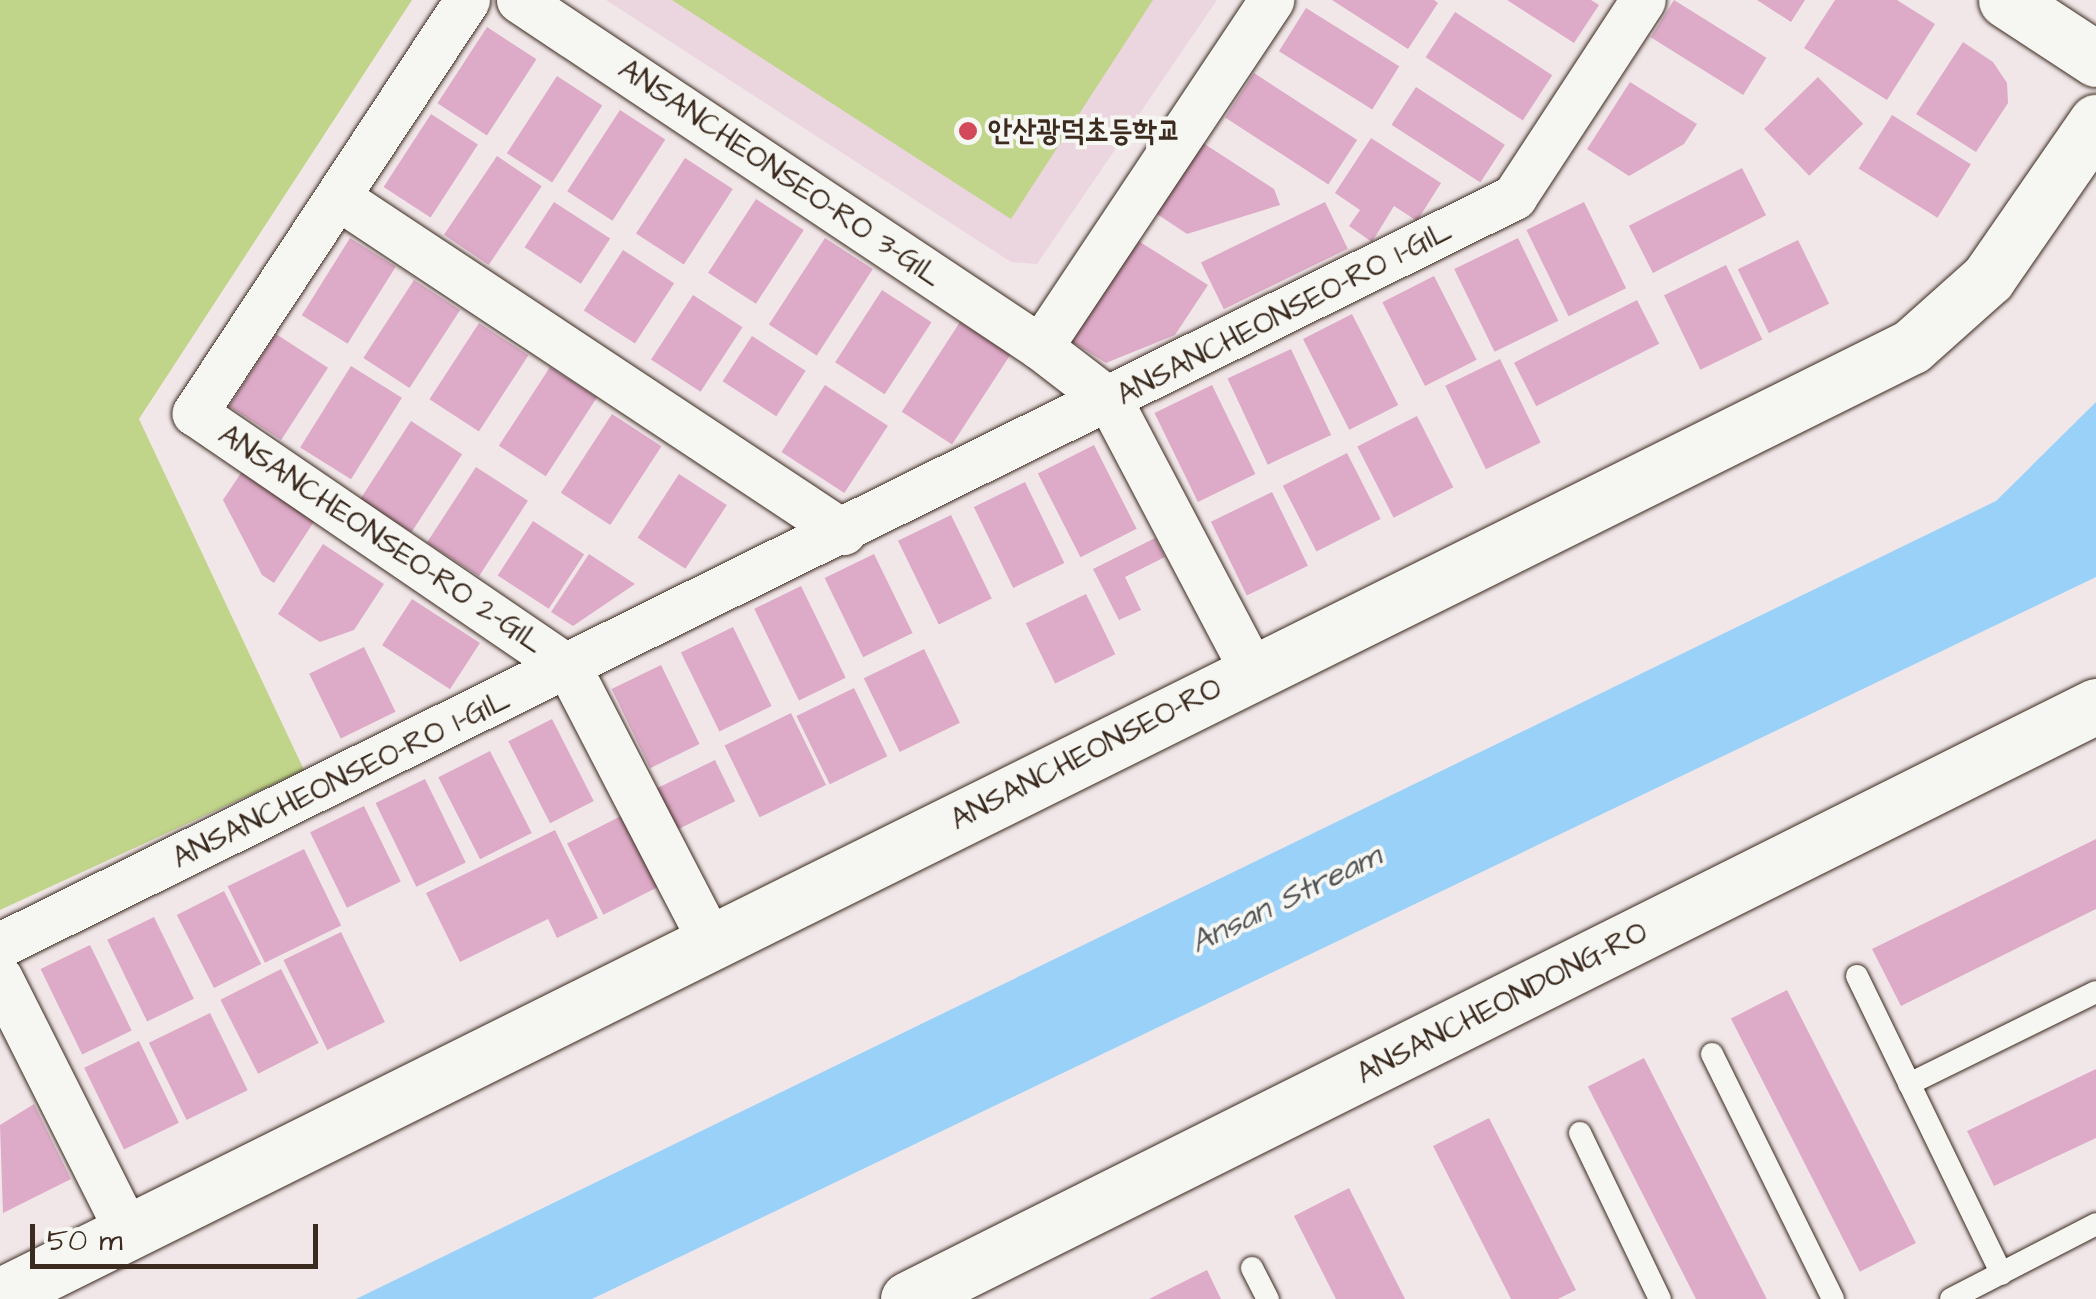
<!DOCTYPE html>
<meta charset="utf-8">
<style>
body{margin:0}
#map{position:relative;width:2096px;height:1299px;overflow:hidden;background:#f1e7e9;font-family:"Architects Daughter","Poor Story",sans-serif}
div>[style]{position:absolute}
[style*='--x']{left:calc(var(--x)*1px);top:calc(var(--y)*1px);width:calc(var(--w)*1px);rotate:calc(var(--a)*1deg)}
.built>*{inset:0;background:#ebd5df}
.green>*{inset:0;background:#c1d58a}
.water>*{inset:0;background:#9ad1f9}
.building>*{inset:0;background:#ddabc7;transform-origin:0 0}
.roads{filter:drop-shadow(0 0 2px #3b2a1e) drop-shadow(0 0 2px #3b2a1e)}
.lane>*{height:22px;margin:-11px;padding:0 11px;transform-origin:11px;border-radius:11px;background:#f6f6f2}
.street>*{height:45px;margin:-22.5px;padding:0 22.5px;transform-origin:22.5px;border-radius:22.5px;background:#f6f6f2}
.secondary>*{height:55px;margin:-27.5px;padding:0 27.5px;transform-origin:27.5px;border-radius:27.5px;background:#f6f6f2}
.dots>*{width:28px;height:28px;translate:-50% -50%;box-sizing:border-box;border:5px solid #f6f6f2;border-radius:50%}
span{translate:-50% -50%;white-space:nowrap;text-align:center;line-height:1.15;-webkit-text-stroke:8px #f6f6f2;paint-order:stroke}
.poi-label{font-size:30px;color:#3b2a1e;font-weight:700}
.left{translate:0 -50%;text-align:left}
.street-label{font-size:30px;color:#3b2a1e}
.water-label{font-size:32px;color:#535455;font-style:italic}
.scale{position:absolute;left:30px;top:1224px;width:288px;height:45px;box-sizing:border-box;border:5px solid #3b2a1e;border-top:0;padding-left:12px;font-size:30px;line-height:35px;white-space:nowrap;color:#3b2a1e;-webkit-text-stroke:8px #f6f6f2;paint-order:stroke}
</style>
<div id="map">
<div class="built">
<div style="clip-path:polygon(606px 0,1217px 0,1037px 264px,1011px 262px)"></div>
</div>
<div class="green">
<div style="clip-path:polygon(0 0,412px 0,139px 419px,304px 770px,0 910px)"></div>
<div style="clip-path:polygon(672px 0,1153px 0,1011px 219px)"></div>
</div>
<div class="water">
<div style="clip-path:polygon(2096px 402px,2096px 577px,592px 1299px,356px 1299px,1996px 501px)"></div>
</div>
<div class="building">
<div style="clip-path:polygon(1332px 0,1434px 0,1438px 3px,1408px 49px)"></div>
<div style="clip-path:polygon(1507px 0,1591px 0,1599px 5px,1574px 43px)"></div>
<div style="left:1674px;top:0;width:109px;height:44px;rotate:32deg"></div>
<div style="clip-path:polygon(1757px 0,1805px 0,1791px 22px)"></div>
<div style="clip-path:polygon(1835px 0,1897px 0,1935px 24px,1887px 100px,1804px 48px)"></div>
<div style="left:1306px;top:8px;width:110px;height:51px;rotate:32deg"></div>
<div style="left:1455px;top:12px;width:116px;height:54px;rotate:33deg"></div>
<div style="left:487px;top:27px;width:59px;height:91px;rotate:33deg"></div>
<div style="clip-path:polygon(1963px 42px,1993px 62px,2007px 83px,2008px 103px,1976px 152px,1916px 114px)"></div>
<div style="left:1254px;top:73px;width:123px;height:53px;rotate:33deg"></div>
<div style="left:557px;top:76px;width:54px;height:92px;rotate:33deg"></div>
<div style="left:1818px;top:77px;width:65px;height:75px;rotate:46deg"></div>
<div style="clip-path:polygon(1630px 82px,1697px 124px,1684px 144px,1629px 176px,1587px 149px)"></div>
<div style="left:1416px;top:87px;width:106px;height:45px;rotate:33deg"></div>
<div style="left:620px;top:110px;width:54px;height:97px;rotate:33deg"></div>
<div style="left:431px;top:114px;width:56px;height:87px;rotate:33deg"></div>
<div style="left:1892px;top:115px;width:93px;height:63px;rotate:32deg"></div>
<div style="clip-path:polygon(1371px 138px,1441px 183px,1417px 221px,1394px 206px,1372px 242px,1349px 226px,1360px 210px,1335px 193px)"></div>
<div style="clip-path:polygon(1200px 141px,1274px 189px,1280px 205px,1187px 234px,1154px 212px)"></div>
<div style="left:497px;top:156px;width:54px;height:95px;rotate:34deg"></div>
<div style="left:685px;top:158px;width:57px;height:90px;rotate:33deg"></div>
<div style="left:1742px;top:168px;width:53px;height:127px;rotate:63deg"></div>
<div style="left:756px;top:199px;width:57px;height:88px;rotate:33deg"></div>
<div style="left:554px;top:202px;width:67px;height:54px;rotate:33deg"></div>
<div style="left:1325px;top:202px;width:52px;height:138px;rotate:64deg"></div>
<div style="left:1584px;top:202px;width:96px;height:64px;rotate:64deg"></div>
<div style="left:350px;top:238px;width:54px;height:91px;rotate:32deg"></div>
<div style="left:825px;top:238px;width:57px;height:103px;rotate:33deg"></div>
<div style="left:1518px;top:238px;width:92px;height:71px;rotate:64deg"></div>
<div style="clip-path:polygon(1137px 240px,1208px 285px,1175px 335px,1106px 363px,1071px 341px)"></div>
<div style="left:1798px;top:240px;width:71px;height:67px;rotate:64deg"></div>
<div style="left:623px;top:250px;width:61px;height:72px;rotate:33deg"></div>
<div style="left:1726px;top:265px;width:83px;height:69px;rotate:64deg"></div>
<div style="left:1434px;top:276px;width:94px;height:58px;rotate:63deg"></div>
<div style="left:414px;top:280px;width:55px;height:93px;rotate:33deg"></div>
<div style="left:882px;top:290px;width:59px;height:86px;rotate:33deg"></div>
<div style="left:693px;top:295px;width:59px;height:77px;rotate:33deg"></div>
<div style="left:1637px;top:300px;width:49px;height:138px;rotate:63deg"></div>
<div style="left:1352px;top:314px;width:102px;height:55px;rotate:63deg"></div>
<div style="left:960px;top:322px;width:60px;height:107px;rotate:33deg"></div>
<div style="left:479px;top:323px;width:59px;height:91px;rotate:33deg"></div>
<div style="left:276px;top:334px;width:62px;height:86px;rotate:33deg"></div>
<div style="left:752px;top:336px;width:64px;height:54px;rotate:33deg"></div>
<div style="left:1291px;top:349px;width:95px;height:70px;rotate:65deg"></div>
<div style="left:1500px;top:359px;width:93px;height:61px;rotate:64deg"></div>
<div style="left:351px;top:366px;width:60px;height:96px;rotate:32deg"></div>
<div style="left:550px;top:367px;width:56px;height:94px;rotate:33deg"></div>
<div style="left:825px;top:385px;width:75px;height:80px;rotate:33deg"></div>
<div style="left:1212px;top:385px;width:99px;height:64px;rotate:64deg"></div>
<div style="left:612px;top:414px;width:59px;height:94px;rotate:33deg"></div>
<div style="left:1417px;top:416px;width:80px;height:67px;rotate:63deg"></div>
<div style="left:411px;top:421px;width:61px;height:93px;rotate:33deg"></div>
<div style="left:1094px;top:445px;width:94px;height:63px;rotate:63deg"></div>
<div style="left:1347px;top:453px;width:74px;height:72px;rotate:63deg"></div>
<div style="clip-path:polygon(245px 467px,319px 514px,274px 583px,262px 575px,223px 500px)"></div>
<div style="left:476px;top:467px;width:62px;height:90px;rotate:33deg"></div>
<div style="left:679px;top:474px;width:57px;height:76px;rotate:33deg"></div>
<div style="left:1025px;top:482px;width:90px;height:57px;rotate:64deg"></div>
<div style="left:1272px;top:492px;width:82px;height:68px;rotate:64deg"></div>
<div style="left:951px;top:515px;width:93px;height:59px;rotate:64deg"></div>
<div style="left:533px;top:521px;width:61px;height:65px;rotate:33deg"></div>
<div style="clip-path:polygon(1155px 538px,1165px 557px,1125px 577px,1141px 610px,1119px 620px,1093px 569px)"></div>
<div style="clip-path:polygon(323px 544px,384px 584px,354px 630px,320px 642px,278px 614px)"></div>
<div style="clip-path:polygon(589px 554px,635px 584px,573px 626px,551px 612px)"></div>
<div style="left:874px;top:554px;width:88px;height:55px;rotate:64deg"></div>
<div style="left:801px;top:586px;width:102px;height:52px;rotate:64deg"></div>
<div style="left:1086px;top:594px;width:67px;height:67px;rotate:64deg"></div>
<div style="left:412px;top:599px;width:81px;height:55px;rotate:33deg"></div>
<div style="left:733px;top:627px;width:88px;height:58px;rotate:64deg"></div>
<div style="left:364px;top:647px;width:72px;height:61px;rotate:64deg"></div>
<div style="left:924px;top:649px;width:82px;height:67px;rotate:64deg"></div>
<div style="left:661px;top:665px;width:88px;height:55px;rotate:64deg"></div>
<div style="left:854px;top:688px;width:76px;height:64px;rotate:64deg"></div>
<div style="left:791px;top:713px;width:80px;height:74px;rotate:64deg"></div>
<div style="left:552px;top:719px;width:92px;height:49px;rotate:63deg"></div>
<div style="left:490px;top:751px;width:92px;height:58px;rotate:63deg"></div>
<div style="left:715px;top:760px;width:46px;height:72px;rotate:64deg"></div>
<div style="left:425px;top:779px;width:93px;height:55px;rotate:64deg"></div>
<div style="left:364px;top:806px;width:84px;height:60px;rotate:64deg"></div>
<div style="left:625px;top:814px;width:80px;height:65px;rotate:63deg"></div>
<div style="clip-path:polygon(555px 830px,598px 918px,557px 938px,548px 919px,460px 962px,426px 893px)"></div>
<div style="clip-path:polygon(2096px 839px,2096px 909px,1901px 1006px,1872px 949px)"></div>
<div style="left:304px;top:849px;width:85px;height:85px;rotate:64deg"></div>
<div style="left:224px;top:891px;width:82px;height:53px;rotate:63deg"></div>
<div style="left:154px;top:917px;width:91px;height:52px;rotate:64deg"></div>
<div style="left:341px;top:932px;width:100px;height:64px;rotate:64deg"></div>
<div style="left:90px;top:945px;width:95px;height:55px;rotate:64deg"></div>
<div style="left:281px;top:969px;width:83px;height:68px;rotate:63deg"></div>
<div style="left:1787px;top:990px;width:284px;height:63px;rotate:63deg"></div>
<div style="left:210px;top:1013px;width:86px;height:68px;rotate:64deg"></div>
<div style="left:139px;top:1041px;width:91px;height:61px;rotate:64deg"></div>
<div style="left:1644px;top:1058px;width:271px;height:63px;rotate:63deg"></div>
<div style="clip-path:polygon(2096px 1069px,2096px 1138px,1994px 1186px,1967px 1131px)"></div>
<div style="clip-path:polygon(34px 1104px,71px 1179px,3px 1213px,0 1125px)"></div>
<div style="clip-path:polygon(1489px 1118px,1576px 1290px,1558px 1299px,1511px 1299px,1433px 1146px)"></div>
<div style="clip-path:polygon(1349px 1188px,1405px 1299px,1336px 1299px,1294px 1216px)"></div>
<div style="clip-path:polygon(1207px 1270px,1221px 1299px,1149px 1299px)"></div>
</div>
<div class="roads">
<div class="lane">
<div style="--x:1857;--y:976;--w:331;--a:64.1"></div>
<div style="--x:1712;--y:1054;--w:273;--a:63.7"></div>
<div style="--x:1909;--y:1084;--w:208;--a:-26.2"></div>
<div style="--x:1580;--y:1133;--w:184;--a:64.3"></div>
<div style="--x:1252;--y:1268;--w:35;--a:63"></div>
<div style="--x:1951;--y:1299;--w:163;--a:-27.3"></div>
</div>
<div class="street">
<div style="--x:467;--y:0;--w:495;--a:123.4"></div>
<div style="--x:195;--y:413;--w:453;--a:34.3"></div>
<div style="--x:569;--y:668;--w:311;--a:62.6"></div>
<div style="--x:519;--y:0;--w:626;--a:33.66"></div>
<div style="--x:1040;--y:347;--w:88;--a:37.6"></div>
<div style="--x:1110;--y:401;--w:304;--a:62.2"></div>
<div style="--x:339;--y:198;--w:605;--a:33.53"></div>
<div style="--x:1040;--y:347;--w:417;--a:-56.3"></div>
<div style="--x:0;--y:945;--w:1689;--a:-26.29"></div>
<div style="--x:1514;--y:197;--w:235;--a:-56.8"></div>
<div style="--x:0;--y:978;--w:285;--a:63.3"></div>
</div>
<div class="secondary">
<div style="--x:2006;--y:0;--w:108;--a:33.2"></div>
<div style="--x:0;--y:1296;--w:2135;--a:-26.42"></div>
<div style="--x:1912;--y:346;--w:102;--a:-41.8"></div>
<div style="--x:1988;--y:278;--w:190;--a:-55.3"></div>
<div style="--x:908;--y:1299;--w:1328;--a:-26.53"></div>
</div>
</div>
<div class="dots">
<div style="left:968px;top:131px;background:#d1495b"></div>
</div>
<div class="poi-label">
<span class="left" style="left:988px;top:131px">안산광덕초등학교</span>
</div>
<div class="street-label">
<span style="left:780px;top:173px;rotate:34deg">ANSANCHEONSEO-RO 3-GIL</span>
<span style="left:1284px;top:313px;rotate:-27deg">ANSANCHEONSEO-RO 1-GIL</span>
<span style="left:381px;top:539px;rotate:34deg">ANSANCHEONSEO-RO 2-GIL</span>
<span style="left:1086px;top:754px;rotate:-27deg">ANSANCHEONSEO-RO</span>
<span style="left:341px;top:779px;rotate:-26deg">ANSANCHEONSEO-RO 1-GIL</span>
<span style="left:1502px;top:1003px;rotate:-27deg">ANSANCHEONDONG-RO</span>
</div>
<div class="water-label">
<span style="left:1286px;top:900px;rotate:-26deg">Ansan Stream</span>
</div>
<div class="scale">50 m</div>
</div>
